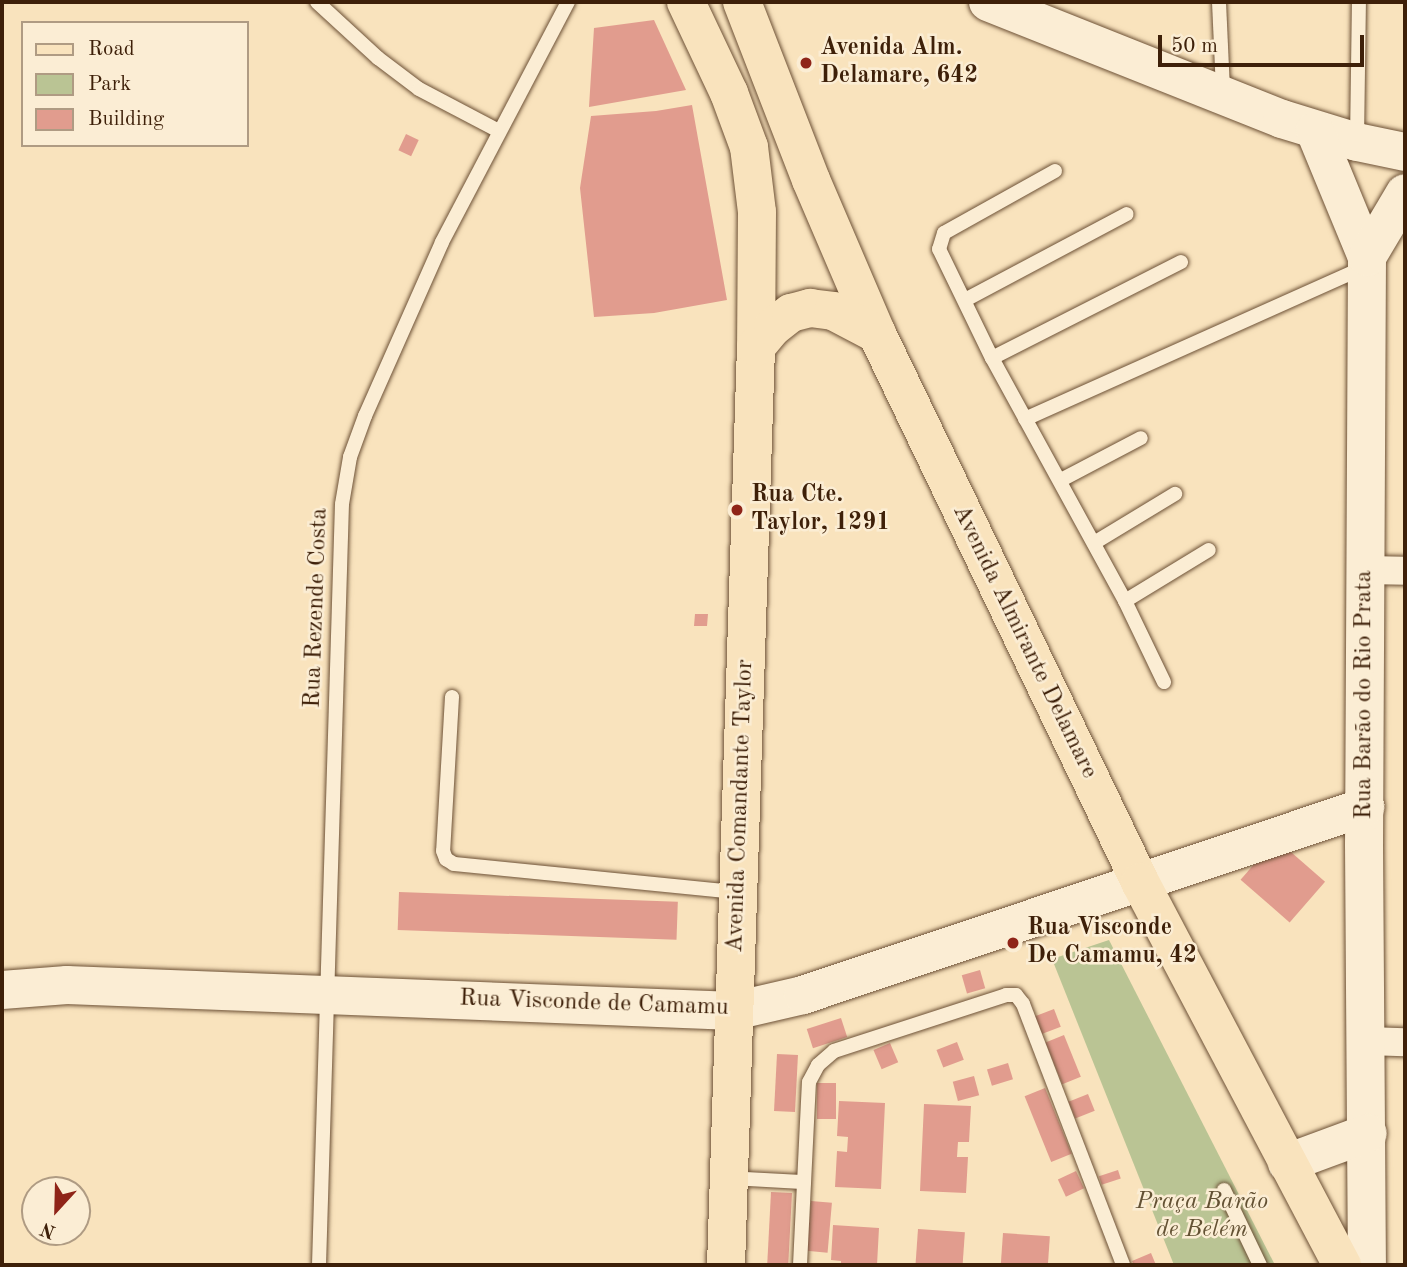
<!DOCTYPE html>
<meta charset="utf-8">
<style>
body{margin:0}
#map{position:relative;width:1407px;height:1267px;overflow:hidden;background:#f9e3bd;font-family:"Old Standard TT",serif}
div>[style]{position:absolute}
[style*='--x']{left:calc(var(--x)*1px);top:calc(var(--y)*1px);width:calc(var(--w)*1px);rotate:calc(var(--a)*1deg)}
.green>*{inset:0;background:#bac494}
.building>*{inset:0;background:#e19c8e;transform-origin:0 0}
.roads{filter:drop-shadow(0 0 2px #6d5136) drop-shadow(0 0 2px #6d5136)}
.lane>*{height:14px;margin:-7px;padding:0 7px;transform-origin:7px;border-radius:7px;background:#fbedd4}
.street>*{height:28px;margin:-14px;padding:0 14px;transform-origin:14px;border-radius:14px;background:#fbedd4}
.secondary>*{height:38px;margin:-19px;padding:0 19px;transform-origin:19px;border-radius:19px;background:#fbedd4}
.primary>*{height:38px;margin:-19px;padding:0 19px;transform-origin:19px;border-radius:19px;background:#f9e3bd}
.dots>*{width:19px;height:19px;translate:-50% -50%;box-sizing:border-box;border:4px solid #fbedd4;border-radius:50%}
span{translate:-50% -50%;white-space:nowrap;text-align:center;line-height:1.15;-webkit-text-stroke:5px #fbedd4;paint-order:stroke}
.poi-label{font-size:24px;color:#3e2009;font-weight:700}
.left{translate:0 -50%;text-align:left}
.street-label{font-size:24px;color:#3e2009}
.park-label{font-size:24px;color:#635133;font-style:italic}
.frame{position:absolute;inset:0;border:4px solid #3e2009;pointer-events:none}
.legend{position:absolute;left:21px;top:21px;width:228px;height:126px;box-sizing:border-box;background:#fbedd4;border:2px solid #af9b83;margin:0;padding:9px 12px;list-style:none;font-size:21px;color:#3e2009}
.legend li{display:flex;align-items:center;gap:14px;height:35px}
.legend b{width:35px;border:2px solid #af9b83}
.north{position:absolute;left:21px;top:1176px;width:70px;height:70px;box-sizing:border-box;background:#fbedd4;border:2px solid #af9b83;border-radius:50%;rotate:202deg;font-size:19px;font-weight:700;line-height:28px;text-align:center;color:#3e2009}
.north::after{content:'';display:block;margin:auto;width:24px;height:32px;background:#8f2418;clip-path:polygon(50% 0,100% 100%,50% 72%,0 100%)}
.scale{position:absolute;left:1158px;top:35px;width:206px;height:32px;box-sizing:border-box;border:4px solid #3e2009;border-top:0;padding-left:9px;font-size:21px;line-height:24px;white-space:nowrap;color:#3e2009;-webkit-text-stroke:5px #fbedd4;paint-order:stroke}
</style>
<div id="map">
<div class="green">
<div style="clip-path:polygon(1109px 940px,1275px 1265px,1174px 1265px,1052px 959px)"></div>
</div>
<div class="building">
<div style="clip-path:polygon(654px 20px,686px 90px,589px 107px,594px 28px)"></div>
<div style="clip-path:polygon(692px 105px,727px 300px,654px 313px,594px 317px,580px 188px,591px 116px,656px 111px)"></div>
<div style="left:406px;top:134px;width:14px;height:18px;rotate:25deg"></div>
<div style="clip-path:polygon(695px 614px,708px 614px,707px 626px,694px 626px)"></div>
<div style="left:1276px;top:839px;width:65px;height:54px;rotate:41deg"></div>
<div style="left:399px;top:892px;width:279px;height:38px;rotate:2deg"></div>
<div style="left:980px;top:970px;width:19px;height:19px;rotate:74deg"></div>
<div style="left:1054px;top:1009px;width:19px;height:21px;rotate:69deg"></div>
<div style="left:841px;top:1018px;width:20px;height:36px;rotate:72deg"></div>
<div style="left:1064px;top:1035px;width:45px;height:20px;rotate:68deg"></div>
<div style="left:957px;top:1042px;width:19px;height:22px;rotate:69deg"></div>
<div style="left:890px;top:1043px;width:21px;height:18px;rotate:67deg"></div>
<div style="left:777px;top:1054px;width:21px;height:57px;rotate:3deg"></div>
<div style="left:1008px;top:1063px;width:17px;height:22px;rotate:73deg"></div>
<div style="left:974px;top:1076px;width:20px;height:22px;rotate:75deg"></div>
<div style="left:817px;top:1083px;width:19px;height:36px"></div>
<div style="left:1045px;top:1088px;width:71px;height:22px;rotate:68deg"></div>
<div style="left:1088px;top:1094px;width:18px;height:21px;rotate:68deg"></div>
<div style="clip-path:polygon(839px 1101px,885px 1103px,881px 1189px,835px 1187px,837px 1151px,847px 1152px,848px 1137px,837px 1136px)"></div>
<div style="clip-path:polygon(924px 1104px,971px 1106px,969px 1142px,958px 1142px,957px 1157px,968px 1157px,966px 1193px,920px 1191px)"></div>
<div style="left:1118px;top:1170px;width:9px;height:20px;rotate:72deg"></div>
<div style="left:1076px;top:1171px;width:19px;height:20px;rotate:65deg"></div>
<div style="left:771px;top:1192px;width:21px;height:73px;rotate:3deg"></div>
<div style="left:811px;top:1201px;width:21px;height:50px;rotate:5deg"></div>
<div style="clip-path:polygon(833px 1225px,879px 1228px,877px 1265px,841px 1265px,841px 1261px,831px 1260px)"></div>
<div style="left:918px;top:1229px;width:47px;height:36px;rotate:4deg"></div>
<div style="left:1003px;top:1233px;width:47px;height:32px;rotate:4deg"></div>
<div style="clip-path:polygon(1151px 1253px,1156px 1265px,1134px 1265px,1132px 1261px)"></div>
</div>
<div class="roads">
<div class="lane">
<div style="--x:317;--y:2;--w:83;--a:42.6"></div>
<div style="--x:378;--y:58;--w:51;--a:37.1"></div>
<div style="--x:419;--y:89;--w:90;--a:27.7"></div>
<div style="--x:1219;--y:2;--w:89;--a:87.4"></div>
<div style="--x:1357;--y:141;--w:139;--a:-89.2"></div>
<div style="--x:1055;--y:171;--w:127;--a:150.8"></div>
<div style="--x:944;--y:233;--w:17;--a:107"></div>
<div style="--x:939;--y:249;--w:121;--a:64.1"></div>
<div style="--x:992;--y:358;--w:277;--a:61.3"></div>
<div style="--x:1125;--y:601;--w:90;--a:64.3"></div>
<div style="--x:965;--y:300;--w:183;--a:-28"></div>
<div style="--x:992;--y:358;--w:212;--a:-26.9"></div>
<div style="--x:1025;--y:419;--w:370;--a:-24.1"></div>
<div style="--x:1061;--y:480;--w:90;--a:-27.7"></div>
<div style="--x:1094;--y:543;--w:95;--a:-31.2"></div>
<div style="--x:1125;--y:601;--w:98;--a:-31.3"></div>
<div style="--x:452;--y:697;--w:154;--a:93.3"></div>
<div style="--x:443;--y:851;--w:9;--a:69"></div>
<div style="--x:446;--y:859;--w:9;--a:32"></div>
<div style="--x:454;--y:864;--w:284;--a:5.7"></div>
<div style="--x:729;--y:1178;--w:75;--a:3.1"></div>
<div style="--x:1224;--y:1190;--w:83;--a:64.4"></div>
<div style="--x:319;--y:1265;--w:761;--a:-88.27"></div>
<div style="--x:342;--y:504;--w:48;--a:-80.3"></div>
<div style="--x:350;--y:457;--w:44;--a:-69.9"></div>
<div style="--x:365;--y:416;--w:190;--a:-66.1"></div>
<div style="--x:442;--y:242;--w:271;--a:-62.3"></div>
<div style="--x:800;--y:1265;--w:183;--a:-87.2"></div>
<div style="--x:809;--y:1082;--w:19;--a:-62"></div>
<div style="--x:818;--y:1065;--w:21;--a:-41"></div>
<div style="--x:834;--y:1051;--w:181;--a:-18"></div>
<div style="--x:1006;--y:995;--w:10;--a:0"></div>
<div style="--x:1016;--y:995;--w:11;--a:52"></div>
<div style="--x:1023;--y:1004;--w:280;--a:69"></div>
</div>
<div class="street">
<div style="--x:1366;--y:570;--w:39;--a:1"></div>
<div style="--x:1367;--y:1041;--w:38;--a:2"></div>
</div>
<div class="secondary">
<div style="--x:988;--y:2;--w:316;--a:21.7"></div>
<div style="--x:1282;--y:119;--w:78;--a:17"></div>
<div style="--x:1357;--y:142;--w:49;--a:11.8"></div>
<div style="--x:1315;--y:131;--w:136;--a:67.6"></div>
<div style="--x:1367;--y:257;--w:587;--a:90.29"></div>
<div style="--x:1364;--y:844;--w:421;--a:89.6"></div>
<div style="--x:1367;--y:257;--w:74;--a:-59.3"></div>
<div style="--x:2;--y:990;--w:65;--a:-4.4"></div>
<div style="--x:67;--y:985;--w:668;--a:2.23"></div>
<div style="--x:734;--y:1011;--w:71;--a:-13.1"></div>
<div style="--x:803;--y:995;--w:593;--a:-18.5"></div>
<div style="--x:1287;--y:1163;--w:86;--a:-20.3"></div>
</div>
<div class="primary">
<div style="--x:686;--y:2;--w:101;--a:64.7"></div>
<div style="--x:729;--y:93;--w:58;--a:69.7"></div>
<div style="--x:749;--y:147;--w:65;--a:83"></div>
<div style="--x:757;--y:212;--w:135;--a:90.4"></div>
<div style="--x:756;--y:347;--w:918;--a:91.87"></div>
<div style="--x:742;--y:2;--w:191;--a:68.8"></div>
<div style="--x:811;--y:180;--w:168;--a:66.8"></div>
<div style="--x:877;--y:334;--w:608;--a:64.36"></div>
<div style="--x:1140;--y:882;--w:433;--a:62.2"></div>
<div style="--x:756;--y:347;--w:26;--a:-50"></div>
<div style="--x:773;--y:327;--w:23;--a:-38"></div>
<div style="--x:791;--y:313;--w:20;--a:-15"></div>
<div style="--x:810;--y:308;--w:23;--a:7"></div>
<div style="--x:833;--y:311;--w:50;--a:27.6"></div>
</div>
</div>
<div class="dots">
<div style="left:806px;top:63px;background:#8f2418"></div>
<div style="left:737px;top:510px;background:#8f2418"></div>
<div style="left:1013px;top:943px;background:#8f2418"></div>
</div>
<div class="poi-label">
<span class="left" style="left:820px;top:63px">Avenida Alm.<br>Delamare, 642</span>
<span class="left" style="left:751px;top:510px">Rua Cte.<br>Taylor, 1291</span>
<span class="left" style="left:1027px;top:943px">Rua Visconde<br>De Camamu, 42</span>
</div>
<div class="street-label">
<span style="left:317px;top:608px;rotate:-88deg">Rua Rezende Costa</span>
<span style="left:1024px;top:642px;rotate:64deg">Avenida Almirante Delamare</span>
<span style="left:1365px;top:695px;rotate:-90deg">Rua Barão do Rio Prata</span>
<span style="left:741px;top:806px;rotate:-88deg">Avenida Comandante Taylor</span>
<span style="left:594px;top:1004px;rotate:2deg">Rua Visconde de Camamu</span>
</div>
<div class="park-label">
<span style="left:1202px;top:1217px">Praça Barão<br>de Belém</span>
</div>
<div class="frame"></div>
<ul class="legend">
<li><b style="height:9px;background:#f9e3bd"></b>Road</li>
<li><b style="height:19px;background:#bac494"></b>Park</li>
<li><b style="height:19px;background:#e19c8e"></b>Building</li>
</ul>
<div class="north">N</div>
<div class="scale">50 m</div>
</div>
